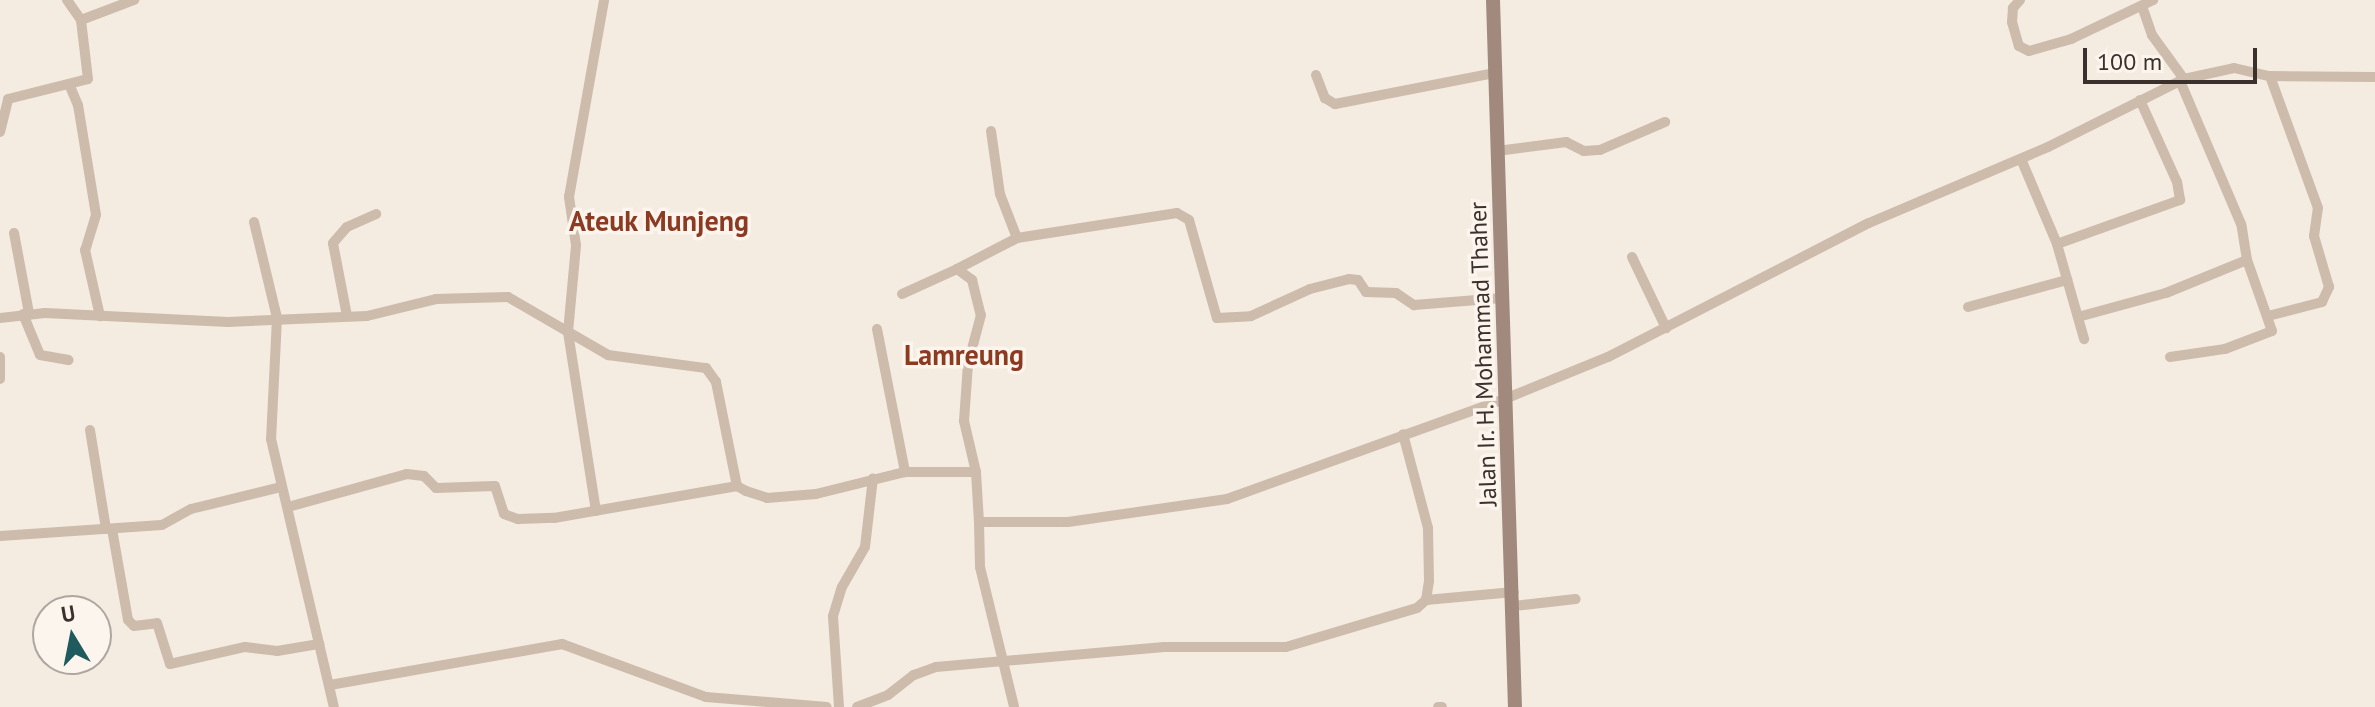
<!DOCTYPE html>
<style>
body{margin:0}
#map{position:relative;width:2375px;height:707px;overflow:hidden;background:#f4ebe1;font-family:"PT Sans",sans-serif}
div>[style]{position:absolute}
[style*='--x']{left:calc(var(--x)*1px);top:calc(var(--y)*1px);width:calc(var(--w)*1px);rotate:calc(var(--a)*1deg)}
.minor>*{height:10px;margin:-5px;padding:0 5px;transform-origin:5px;border-radius:5px;background:#cdbbac}
.secondary>*{height:14px;margin:-7px;padding:0 7px;transform-origin:7px;border-radius:7px;background:#a18a7d}
span{translate:-50% -50%;white-space:nowrap;text-align:center;line-height:1.15;-webkit-text-stroke:7px #fbf5ee;paint-order:stroke}
.street-label{font-size:24px;color:#3b302b}
.quarter-label{font-size:28px;color:#8c3b22;font-weight:700}
.north{position:absolute;left:32px;top:595px;width:80px;height:80px;box-sizing:border-box;background:#fbf5ee;border:2px solid #aea6a0;border-radius:50%;rotate:350deg;font-size:22px;font-weight:700;line-height:32px;text-align:center;color:#3b302b}
.north::after{content:'';display:block;margin:auto;width:28px;height:36px;background:#1f5a5e;clip-path:polygon(50% 0,100% 100%,50% 72%,0 100%)}
.scale{position:absolute;left:2083px;top:48px;width:174px;height:36px;box-sizing:border-box;border:4px solid #3b302b;border-top:0;padding-left:10px;font-size:24px;line-height:28px;white-space:nowrap;color:#3b302b;-webkit-text-stroke:6px #fbf5ee;paint-order:stroke}
</style>
<div id="map">
<div class="minor">
<div style="--x:67;--y:0;--w:24;--a:55"></div>
<div style="--x:2020;--y:0;--w:11;--a:131"></div>
<div style="--x:2013;--y:8;--w:14;--a:94"></div>
<div style="--x:2012;--y:22;--w:25;--a:74"></div>
<div style="--x:2019;--y:46;--w:11;--a:27"></div>
<div style="--x:2029;--y:51;--w:44;--a:-15.9"></div>
<div style="--x:2071;--y:39;--w:91;--a:-25.4"></div>
<div style="--x:2143;--y:9;--w:28;--a:71"></div>
<div style="--x:2152;--y:35;--w:54;--a:54"></div>
<div style="--x:1316;--y:75;--w:25;--a:69"></div>
<div style="--x:1325;--y:98;--w:12;--a:31"></div>
<div style="--x:1335;--y:104;--w:163;--a:-11"></div>
<div style="--x:69;--y:84;--w:23;--a:67"></div>
<div style="--x:78;--y:105;--w:111;--a:80.7"></div>
<div style="--x:96;--y:215;--w:37;--a:107"></div>
<div style="--x:85;--y:250;--w:68;--a:77.2"></div>
<div style="--x:991;--y:131;--w:64;--a:81.9"></div>
<div style="--x:1000;--y:194;--w:47;--a:68.9"></div>
<div style="--x:0;--y:132;--w:34;--a:-76"></div>
<div style="--x:8;--y:99;--w:82;--a:-14"></div>
<div style="--x:88;--y:79;--w:59;--a:-96.8"></div>
<div style="--x:81;--y:20;--w:57;--a:-20.7"></div>
<div style="--x:1497;--y:151;--w:70;--a:-7.4"></div>
<div style="--x:1566;--y:142;--w:20;--a:27"></div>
<div style="--x:1584;--y:151;--w:16;--a:-4"></div>
<div style="--x:1600;--y:150;--w:71;--a:-23.3"></div>
<div style="--x:2021;--y:159;--w:92;--a:67"></div>
<div style="--x:2057;--y:244;--w:99;--a:74.1"></div>
<div style="--x:254;--y:222;--w:99;--a:76.5"></div>
<div style="--x:277;--y:318;--w:121;--a:92.8"></div>
<div style="--x:271;--y:439;--w:275;--a:76.8"></div>
<div style="--x:14;--y:233;--w:81;--a:79.4"></div>
<div style="--x:2057;--y:244;--w:131;--a:-19.7"></div>
<div style="--x:2180;--y:200;--w:18;--a:-99"></div>
<div style="--x:2177;--y:182;--w:90;--a:-114.3"></div>
<div style="--x:1632;--y:257;--w:79;--a:64.4"></div>
<div style="--x:957;--y:269;--w:68;--a:-27.3"></div>
<div style="--x:1017;--y:238;--w:162;--a:-8.9"></div>
<div style="--x:1177;--y:213;--w:14;--a:30"></div>
<div style="--x:1189;--y:220;--w:102;--a:74.1"></div>
<div style="--x:1217;--y:318;--w:34;--a:-3"></div>
<div style="--x:1251;--y:316;--w:65;--a:-24.6"></div>
<div style="--x:1310;--y:289;--w:40;--a:-14.4"></div>
<div style="--x:1349;--y:279;--w:9;--a:6"></div>
<div style="--x:1358;--y:280;--w:14;--a:56"></div>
<div style="--x:1366;--y:292;--w:30;--a:2"></div>
<div style="--x:1396;--y:293;--w:22;--a:34"></div>
<div style="--x:1414;--y:305;--w:88;--a:-4.5"></div>
<div style="--x:902;--y:294;--w:60;--a:-24.4"></div>
<div style="--x:957;--y:269;--w:19;--a:36"></div>
<div style="--x:972;--y:280;--w:36;--a:76"></div>
<div style="--x:981;--y:315;--w:51;--a:104.9"></div>
<div style="--x:968;--y:364;--w:57;--a:94"></div>
<div style="--x:964;--y:421;--w:52;--a:76.8"></div>
<div style="--x:1968;--y:307;--w:103;--a:-15.3"></div>
<div style="--x:23;--y:314;--w:44;--a:67.5"></div>
<div style="--x:40;--y:355;--w:29;--a:10"></div>
<div style="--x:347;--y:316;--w:74;--a:-100.9"></div>
<div style="--x:333;--y:243;--w:21;--a:-49"></div>
<div style="--x:347;--y:227;--w:32;--a:-24"></div>
<div style="--x:2268;--y:316;--w:56;--a:-14.5"></div>
<div style="--x:2322;--y:302;--w:17;--a:-65"></div>
<div style="--x:2329;--y:287;--w:53;--a:-106.4"></div>
<div style="--x:2314;--y:236;--w:28;--a:-82"></div>
<div style="--x:2318;--y:208;--w:140;--a:-110"></div>
<div style="--x:2078;--y:317;--w:91;--a:-15.3"></div>
<div style="--x:2166;--y:293;--w:87;--a:-22.2"></div>
<div style="--x:0;--y:318;--w:45;--a:-6.3"></div>
<div style="--x:45;--y:313;--w:183;--a:2.8"></div>
<div style="--x:228;--y:322;--w:139;--a:-2.5"></div>
<div style="--x:367;--y:316;--w:71;--a:-13.8"></div>
<div style="--x:436;--y:299;--w:72;--a:-1.6"></div>
<div style="--x:508;--y:297;--w:116;--a:30.1"></div>
<div style="--x:608;--y:355;--w:99;--a:7.6"></div>
<div style="--x:706;--y:368;--w:17;--a:54"></div>
<div style="--x:716;--y:382;--w:106;--a:78.6"></div>
<div style="--x:737;--y:486;--w:10;--a:29"></div>
<div style="--x:746;--y:491;--w:22;--a:18"></div>
<div style="--x:767;--y:498;--w:49;--a:-4.7"></div>
<div style="--x:816;--y:494;--w:92;--a:-13.9"></div>
<div style="--x:905;--y:472;--w:71;--a:0"></div>
<div style="--x:976;--y:472;--w:50;--a:86.6"></div>
<div style="--x:979;--y:522;--w:89;--a:0"></div>
<div style="--x:1068;--y:522;--w:161;--a:-8.2"></div>
<div style="--x:1227;--y:499;--w:298;--a:-19.8"></div>
<div style="--x:1507;--y:398;--w:109;--a:-22.1"></div>
<div style="--x:1608;--y:357;--w:293;--a:-27.2"></div>
<div style="--x:1869;--y:223;--w:194;--a:-23"></div>
<div style="--x:2048;--y:147;--w:152;--a:-26.6"></div>
<div style="--x:2184;--y:79;--w:51;--a:-12.4"></div>
<div style="--x:2234;--y:68;--w:37;--a:13"></div>
<div style="--x:2270;--y:76;--w:105;--a:0.5"></div>
<div style="--x:877;--y:329;--w:146;--a:78.9"></div>
<div style="--x:0;--y:357;--w:22;--a:90"></div>
<div style="--x:2170;--y:357;--w:56;--a:-8.3"></div>
<div style="--x:2225;--y:349;--w:50;--a:-21"></div>
<div style="--x:2272;--y:331;--w:75;--a:-109.4"></div>
<div style="--x:2247;--y:260;--w:36;--a:-99"></div>
<div style="--x:2241;--y:224;--w:155;--a:-113.1"></div>
<div style="--x:90;--y:430;--w:100;--a:80.8"></div>
<div style="--x:288;--y:507;--w:123;--a:-15.5"></div>
<div style="--x:407;--y:474;--w:17;--a:7"></div>
<div style="--x:424;--y:476;--w:17;--a:45"></div>
<div style="--x:436;--y:488;--w:59;--a:-1.9"></div>
<div style="--x:495;--y:486;--w:29;--a:72"></div>
<div style="--x:504;--y:514;--w:15;--a:20"></div>
<div style="--x:518;--y:519;--w:36;--a:-2"></div>
<div style="--x:554;--y:518;--w:186;--a:-9.9"></div>
<div style="--x:596;--y:511;--w:181;--a:-98.9"></div>
<div style="--x:568;--y:332;--w:87;--a:-84.7"></div>
<div style="--x:576;--y:245;--w:49;--a:-98.3"></div>
<div style="--x:569;--y:197;--w:200;--a:-79.9"></div>
<div style="--x:979;--y:522;--w:45;--a:88.7"></div>
<div style="--x:980;--y:567;--w:144;--a:76.3"></div>
<div style="--x:112;--y:529;--w:92;--a:80"></div>
<div style="--x:128;--y:620;--w:8;--a:45"></div>
<div style="--x:134;--y:626;--w:23;--a:-7"></div>
<div style="--x:157;--y:623;--w:43;--a:72.4"></div>
<div style="--x:170;--y:664;--w:77;--a:-12.8"></div>
<div style="--x:245;--y:647;--w:32;--a:7"></div>
<div style="--x:277;--y:651;--w:43;--a:-9.5"></div>
<div style="--x:0;--y:536;--w:162;--a:-3.9"></div>
<div style="--x:162;--y:525;--w:33;--a:-29"></div>
<div style="--x:191;--y:509;--w:93;--a:-13.7"></div>
<div style="--x:1426;--y:600;--w:88;--a:-5.2"></div>
<div style="--x:1514;--y:606;--w:62;--a:-6.4"></div>
<div style="--x:330;--y:685;--w:236;--a:-10"></div>
<div style="--x:562;--y:644;--w:153;--a:20.2"></div>
<div style="--x:706;--y:697;--w:121;--a:4.7"></div>
<div style="--x:839;--y:707;--w:91;--a:-93.8"></div>
<div style="--x:833;--y:616;--w:30;--a:-73"></div>
<div style="--x:842;--y:587;--w:46;--a:-60.1"></div>
<div style="--x:865;--y:547;--w:69;--a:-83.4"></div>
<div style="--x:857;--y:707;--w:33;--a:-21"></div>
<div style="--x:888;--y:695;--w:33;--a:-38"></div>
<div style="--x:914;--y:675;--w:23;--a:-20"></div>
<div style="--x:936;--y:667;--w:229;--a:-5"></div>
<div style="--x:1164;--y:647;--w:122;--a:0"></div>
<div style="--x:1286;--y:647;--w:137;--a:-16.6"></div>
<div style="--x:1417;--y:608;--w:12;--a:-42"></div>
<div style="--x:1426;--y:600;--w:19;--a:-81"></div>
<div style="--x:1429;--y:581;--w:53;--a:-91.1"></div>
<div style="--x:1428;--y:528;--w:97;--a:-104.9"></div>
<div style="--x:1438;--y:707;--w:4;--a:0"></div>
</div>
<div class="secondary">
<div style="--x:1493;--y:0;--w:707;--a:88.22"></div>
</div>
<div class="street-label">
<span style="left:1483px;top:354px;rotate:-92deg">Jalan Ir. H. Mohammad Thaher</span>
</div>
<div class="quarter-label">
<span style="left:659px;top:221px">Ateuk Munjeng</span>
<span style="left:964px;top:355px">Lamreung</span>
</div>
<div class="north">U</div>
<div class="scale">100 m</div>
</div>
